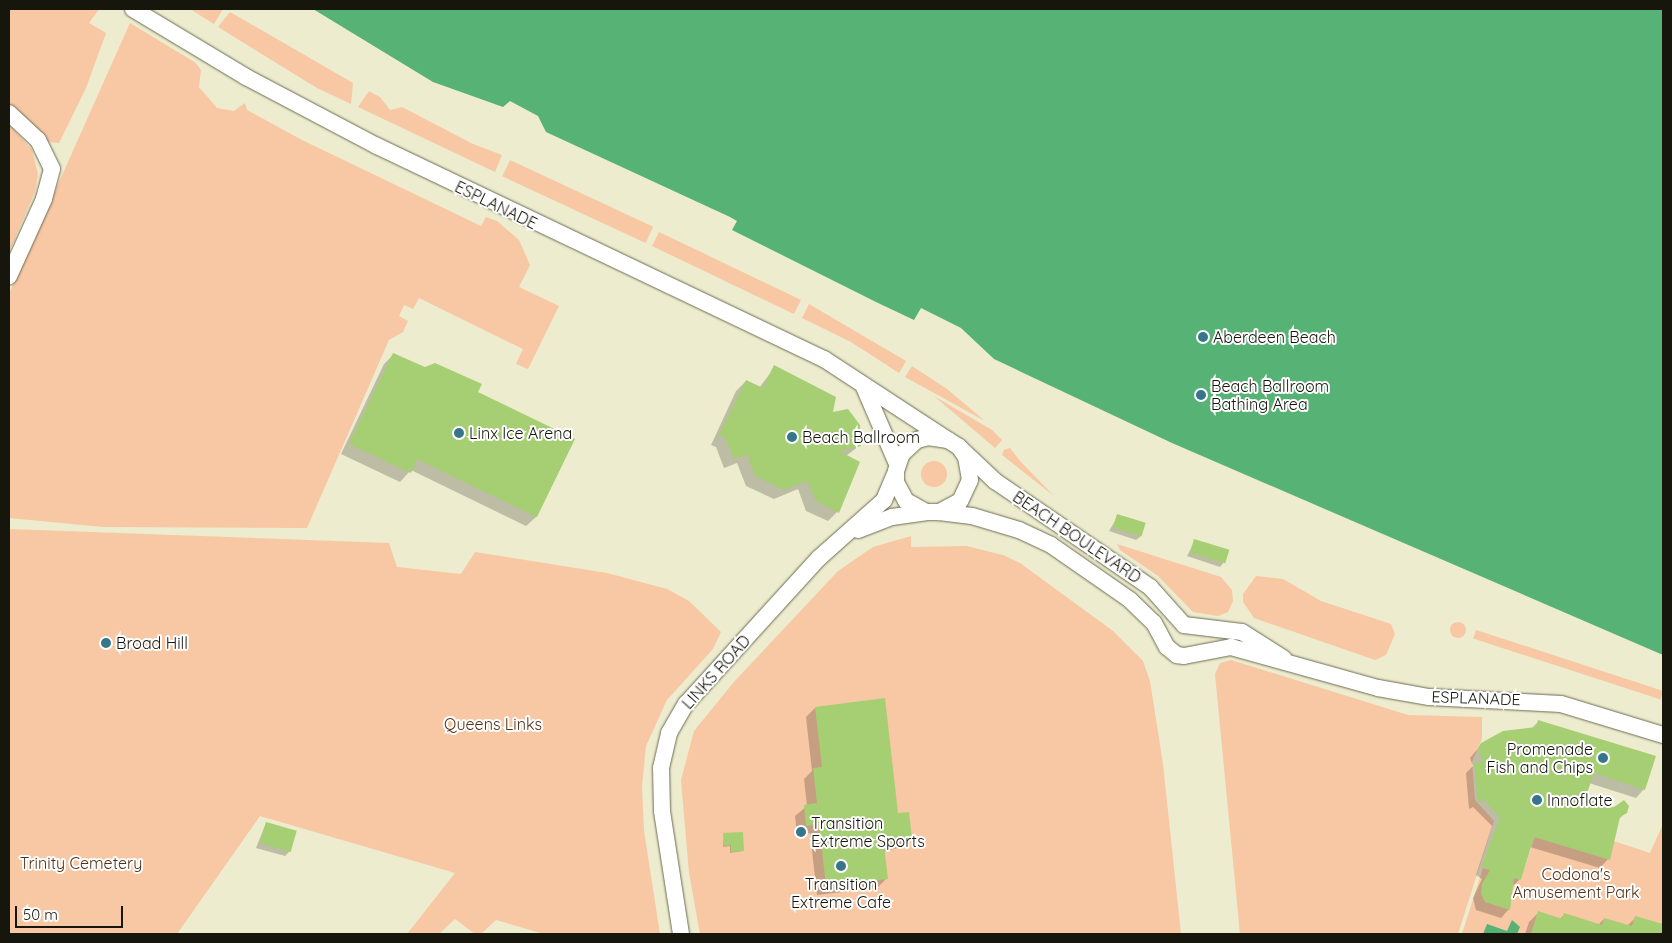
<!DOCTYPE html>
<style>
body{margin:0}
#map{position:relative;width:1672px;height:943px;overflow:hidden;background:#edecce;font-family:Quicksand,sans-serif}
div>[style]{position:absolute}
[style*='--x']{left:calc(var(--x)*1px);top:calc(var(--y)*1px);width:calc(var(--w)*1px);rotate:calc(var(--a)*1deg)}
.green>*{inset:0;background:#f8c7a3;transform-origin:0 0}
.round{border-radius:50%}
.water>*{inset:0;background:#56b275}
.shadow>*{inset:0;background:#0003}
.building>*{inset:0;background:#a6cf74;transform-origin:0 0}
.roads{filter:drop-shadow(0 0 1px #6d6b52) drop-shadow(0 0 1px #6d6b52)}
.minor>*{height:16px;margin:-8px;padding:0 8px;transform-origin:8px;border-radius:8px;background:#fff}
.dots>*{width:14px;height:14px;translate:-50% -50%;box-sizing:border-box;border:2px solid #fff;border-radius:50%}
span{translate:-50% -50%;white-space:nowrap;text-align:center;line-height:1.15;-webkit-text-stroke:4px #fff;paint-order:stroke}
.street-label{font-size:16px;color:#17160c}
.poi-label{font-size:16px;color:#17160c}
.left{translate:0 -50%;text-align:left}
.right{translate:-100% -50%;text-align:right}
.park-label{font-size:16px;color:#523116}
.frame{position:absolute;inset:0;border:10px solid #17160c;pointer-events:none}
.scale{position:absolute;left:15px;top:906px;width:108px;height:22px;box-sizing:border-box;border:2px solid #17160c;border-top:0;padding-left:6px;font-size:15px;line-height:18px;white-space:nowrap;color:#17160c;-webkit-text-stroke:4px #fff;paint-order:stroke}
</style>
<div id="map">
<div class="green">
<div style="clip-path:polygon(9px 9px,99px 9px,89px 23px,106px 33px,86px 88px,59px 143px,48px 142px,9px 104px)"></div>
<div style="clip-path:polygon(190px 9px,223px 9px,214px 24px)"></div>
<div style="clip-path:polygon(230px 12px,353px 83px,351px 104px,317px 88px,218px 27px)"></div>
<div style="clip-path:polygon(130px 23px,196px 63px,201px 70px,199px 87px,217px 108px,234px 111px,245px 103px,247px 110px,302px 140px,481px 226px,486px 217px,497px 221px,519px 240px,530px 265px,519px 287px,559px 306px,528px 369px,516px 364px,523px 349px,419px 298px,413px 309px,404px 305px,399px 316px,408px 321px,403px 332px,389px 340px,307px 528px,103px 527px,9px 518px,9px 294px)"></div>
<div style="clip-path:polygon(369px 91px,380px 97px,390px 110px,402px 107px,473px 144px,502px 155px,495px 172px,358px 107px)"></div>
<div style="clip-path:polygon(9px 124px,32px 150px,38px 174px,35px 192px,9px 252px)"></div>
<div style="left:510px;top:160px;width:158px;height:18px;rotate:25deg"></div>
<div style="clip-path:polygon(659px 232px,797px 298px,801px 300px,794px 314px,652px 246px)"></div>
<div style="clip-path:polygon(809px 304px,906px 361px,899px 373px,851px 342px,802px 318px)"></div>
<div style="clip-path:polygon(912px 366px,947px 389px,985px 421px,905px 377px)"></div>
<div style="clip-path:polygon(934px 396px,992px 430px,1002px 440px,995px 448px)"></div>
<div style="clip-path:polygon(1010px 448px,1021px 462px,1054px 496px,1002px 455px,1004px 450px)"></div>
<div class="round" style="left:921px;top:461px;width:26px;height:26px"></div>
<div style="clip-path:polygon(9px 529px,389px 543px,397px 567px,461px 574px,475px 552px,607px 573px,667px 589px,689px 601px,721px 632px,713px 649px,667px 700px,646px 746px,642px 786px,644px 831px,660px 934px,544px 934px,496px 920px,481px 934px,475px 934px,455px 919px,439px 934px,407px 934px,455px 873px,260px 816px,177px 934px,9px 934px)"></div>
<div style="clip-path:polygon(911px 536px,911px 547px,966px 546px,1003px 555px,1020px 563px,1113px 631px,1143px 661px,1150px 681px,1163px 764px,1181px 934px,700px 934px,689px 873px,681px 780px,694px 731px,733px 683px,838px 571px,873px 547px)"></div>
<div style="clip-path:polygon(1117px 544px,1221px 577px,1232px 590px,1233px 601px,1228px 612px,1218px 616px,1193px 612px,1158px 576px,1120px 550px)"></div>
<div style="clip-path:polygon(1256px 576px,1283px 579px,1321px 601px,1391px 624px,1395px 634px,1386px 655px,1375px 660px,1254px 618px,1243px 602px,1243px 594px)"></div>
<div class="round" style="left:1450px;top:622px;width:16px;height:16px"></div>
<div style="left:1476px;top:630px;width:197px;height:9px;rotate:18deg"></div>
<div style="clip-path:polygon(1231px 660px,1408px 715px,1482px 717px,1482px 739px,1472px 762px,1475px 800px,1494px 821px,1458px 934px,1240px 934px,1215px 674px,1220px 663px)"></div>
<div style="clip-path:polygon(1541px 817px,1650px 853px,1663px 824px,1663px 934px,1462px 934px,1483px 868px,1521px 880px)"></div>
</div>
<div class="water">
<div style="clip-path:polygon(313px 9px,1663px 9px,1663px 655px,1172px 443px,994px 359px,961px 328px,921px 308px,914px 320px,876px 302px,732px 230px,737px 221px,730px 217px,546px 132px,538px 116px,510px 101px,503px 107px,433px 82px)"></div>
<div style="clip-path:polygon(1512px 920px,1520px 927px,1517px 934px,1483px 934px,1487px 924px,1507px 931px)"></div>
</div>
<div class="shadow">
<div style="clip-path:polygon(394px 354px,573px 439px,536px 517px,526px 526px,411px 470px,400px 482px,341px 454px,384px 364px)"></div>
<div style="clip-path:polygon(775px 367px,831px 413px,859px 446px,846px 456px,837px 512px,828px 521px,806px 511px,798px 489px,774px 499px,746px 486px,737px 463px,724px 468px,716px 447px,711px 445px,736px 391px,746px 381px,759px 388px)"></div>
<div style="clip-path:polygon(1118px 516px,1141px 536px,1136px 540px,1109px 531px)"></div>
<div style="clip-path:polygon(1195px 541px,1224px 562px,1220px 567px,1187px 556px)"></div>
<div style="clip-path:polygon(815px 708px,897px 814px,910px 837px,901px 847px,883px 852px,886px 879px,877px 888px,817px 895px,810px 833px,797px 835px,795px 816px,807px 806px,804px 779px,812px 771px,806px 717px)"></div>
<div style="clip-path:polygon(1539px 721px,1644px 789px,1636px 798px,1589px 783px,1583px 799px,1626px 812px,1618px 820px,1608px 859px,1600px 868px,1530px 847px,1520px 879px,1512px 887px,1509px 909px,1501px 918px,1476px 910px,1473px 898px,1482px 879px,1476px 875px,1492px 826px,1473px 807px,1469px 809px,1466px 773px,1473px 766px,1470px 758px,1482px 744px,1531px 729px)"></div>
<div style="clip-path:polygon(266px 823px,290px 851px,285px 856px,256px 848px)"></div>
<div style="clip-path:polygon(724px 834px,743px 851px,730px 853px,730px 846px,723px 847px)"></div>
<div style="clip-path:polygon(1538px 913px,1560px 919px,1564px 915px,1598px 925px,1604px 919px,1627px 926px,1636px 917px,1663px 926px,1663px 934px,1525px 934px,1529px 922px)"></div>
</div>
<div class="building">
<div style="clip-path:polygon(393px 353px,425px 367px,435px 363px,482px 384px,478px 392px,575px 439px,537px 517px,417px 459px,411px 473px,349px 444px)"></div>
<div style="clip-path:polygon(774px 365px,836px 397px,833px 412px,848px 409px,860px 425px,861px 446px,839px 451px,860px 462px,839px 513px,816px 501px,807px 481px,784px 490px,755px 476px,747px 454px,734px 459px,725px 438px,719px 435px,746px 380px,763px 388px)"></div>
<div style="left:1117px;top:514px;width:30px;height:14px;rotate:17deg"></div>
<div style="left:1194px;top:539px;width:37px;height:14px;rotate:17deg"></div>
<div style="clip-path:polygon(885px 698px,898px 813px,909px 812px,912px 838px,884px 846px,888px 879px,826px 886px,819px 824px,806px 826px,804px 805px,817px 803px,813px 768px,822px 767px,815px 707px)"></div>
<div style="clip-path:polygon(1538px 720px,1656px 756px,1645px 790px,1594px 773px,1585px 799px,1614px 807px,1624px 800px,1629px 806px,1627px 813px,1620px 817px,1610px 860px,1534px 837px,1521px 880px,1514px 878px,1510px 910px,1485px 902px,1481px 894px,1482px 884px,1490px 870px,1482px 866px,1500px 817px,1483px 799px,1478px 802px,1474px 763px,1483px 762px,1478px 748px,1481px 743px,1503px 731px,1536px 727px)"></div>
<div style="left:266px;top:822px;width:32px;height:22px;rotate:16deg"></div>
<div style="clip-path:polygon(743px 832px,744px 851px,731px 852px,731px 845px,724px 846px,723px 833px)"></div>
<div style="clip-path:polygon(1538px 911px,1562px 919px,1564px 913px,1602px 925px,1604px 918px,1632px 926px,1635px 916px,1663px 924px,1663px 934px,1531px 934px)"></div>
</div>
<div class="roads">
<div class="minor">
<div style="--x:133;--y:9;--w:132;--a:31"></div>
<div style="--x:246;--y:77;--w:148;--a:27.8"></div>
<div style="--x:377;--y:146;--w:495;--a:25.5"></div>
<div style="--x:824;--y:359;--w:148;--a:33.2"></div>
<div style="--x:9;--y:113;--w:40;--a:43"></div>
<div style="--x:38;--y:140;--w:32;--a:64"></div>
<div style="--x:52;--y:169;--w:31;--a:105"></div>
<div style="--x:44;--y:199;--w:85;--a:114.4"></div>
<div style="--x:864;--y:387;--w:84;--a:66.8"></div>
<div style="--x:959;--y:447;--w:12;--a:55"></div>
<div style="--x:966;--y:457;--w:23;--a:80"></div>
<div style="--x:970;--y:480;--w:23;--a:115"></div>
<div style="--x:960;--y:501;--w:24;--a:152"></div>
<div style="--x:939;--y:512;--w:13;--a:180"></div>
<div style="--x:926;--y:512;--w:23;--a:-151"></div>
<div style="--x:906;--y:501;--w:21;--a:-118"></div>
<div style="--x:896;--y:482;--w:11;--a:-90"></div>
<div style="--x:896;--y:471;--w:18;--a:-71"></div>
<div style="--x:902;--y:454;--w:21;--a:-43"></div>
<div style="--x:917;--y:440;--w:11;--a:-15"></div>
<div style="--x:928;--y:437;--w:20;--a:9"></div>
<div style="--x:948;--y:440;--w:13;--a:32"></div>
<div style="--x:959;--y:447;--w:50;--a:43.4"></div>
<div style="--x:995;--y:481;--w:188;--a:34.4"></div>
<div style="--x:1150;--y:587;--w:51;--a:48.2"></div>
<div style="--x:1184;--y:625;--w:58;--a:6.9"></div>
<div style="--x:1242;--y:632;--w:49;--a:32.4"></div>
<div style="--x:939;--y:512;--w:33;--a:7"></div>
<div style="--x:972;--y:516;--w:49;--a:16.6"></div>
<div style="--x:1019;--y:530;--w:35;--a:25"></div>
<div style="--x:1051;--y:545;--w:96;--a:34.8"></div>
<div style="--x:1130;--y:600;--w:33;--a:44"></div>
<div style="--x:1154;--y:623;--w:27;--a:62"></div>
<div style="--x:1167;--y:647;--w:13;--a:39"></div>
<div style="--x:1177;--y:655;--w:7;--a:8"></div>
<div style="--x:1184;--y:656;--w:48;--a:-10.8"></div>
<div style="--x:1231;--y:647;--w:153;--a:15.6"></div>
<div style="--x:1378;--y:688;--w:52;--a:10"></div>
<div style="--x:1429;--y:697;--w:132;--a:3"></div>
<div style="--x:1561;--y:704;--w:107;--a:16.9"></div>
<div style="--x:858;--y:530;--w:36;--a:-21"></div>
<div style="--x:892;--y:517;--w:34;--a:-8"></div>
<div style="--x:681;--y:934;--w:124;--a:-98.8"></div>
<div style="--x:662;--y:811;--w:43;--a:-91.3"></div>
<div style="--x:661;--y:768;--w:36;--a:-77"></div>
<div style="--x:669;--y:733;--w:34;--a:-60"></div>
<div style="--x:686;--y:704;--w:197;--a:-47.7"></div>
<div style="--x:819;--y:558;--w:87;--a:-41.7"></div>
<div style="--x:884;--y:500;--w:28;--a:-67"></div>
</div>
</div>
<div class="dots">
<div style="left:1203px;top:337px;background:#37758b"></div>
<div style="left:1201px;top:395px;background:#37758b"></div>
<div style="left:459px;top:433px;background:#37758b"></div>
<div style="left:792px;top:437px;background:#37758b"></div>
<div style="left:106px;top:643px;background:#37758b"></div>
<div style="left:1603px;top:758px;background:#37758b"></div>
<div style="left:1537px;top:800px;background:#37758b"></div>
<div style="left:801px;top:832px;background:#37758b"></div>
<div style="left:841px;top:866px;background:#37758b"></div>
</div>
<div class="street-label">
<span style="left:496px;top:205px;rotate:26deg">ESPLANADE</span>
<span style="left:1077px;top:537px;rotate:34deg">BEACH BOULEVARD</span>
<span style="left:716px;top:672px;rotate:-48deg">LINKS ROAD</span>
<span style="left:1476px;top:698px;rotate:2deg">ESPLANADE</span>
</div>
<div class="poi-label">
<span class="left" style="left:1213px;top:337px">Aberdeen Beach</span>
<span class="left" style="left:1211px;top:395px">Beach Ballroom<br>Bathing Area</span>
<span class="left" style="left:469px;top:433px">Linx Ice Arena</span>
<span class="left" style="left:802px;top:437px">Beach Ballroom</span>
<span class="left" style="left:116px;top:643px">Broad Hill</span>
<span class="right" style="left:1593px;top:758px">Promenade<br>Fish and Chips</span>
<span class="left" style="left:1547px;top:800px">Innoflate</span>
<span class="left" style="left:811px;top:832px">Transition<br>Extreme Sports</span>
<span style="left:841px;top:893px">Transition<br>Extreme Cafe</span>
</div>
<div class="park-label">
<span style="left:493px;top:724px">Queens Links</span>
<span style="left:81px;top:863px">Trinity Cemetery</span>
<span style="left:1576px;top:883px">Codona's<br>Amusement Park</span>
</div>
<div class="frame"></div>
<div class="scale">50 m</div>
</div>
